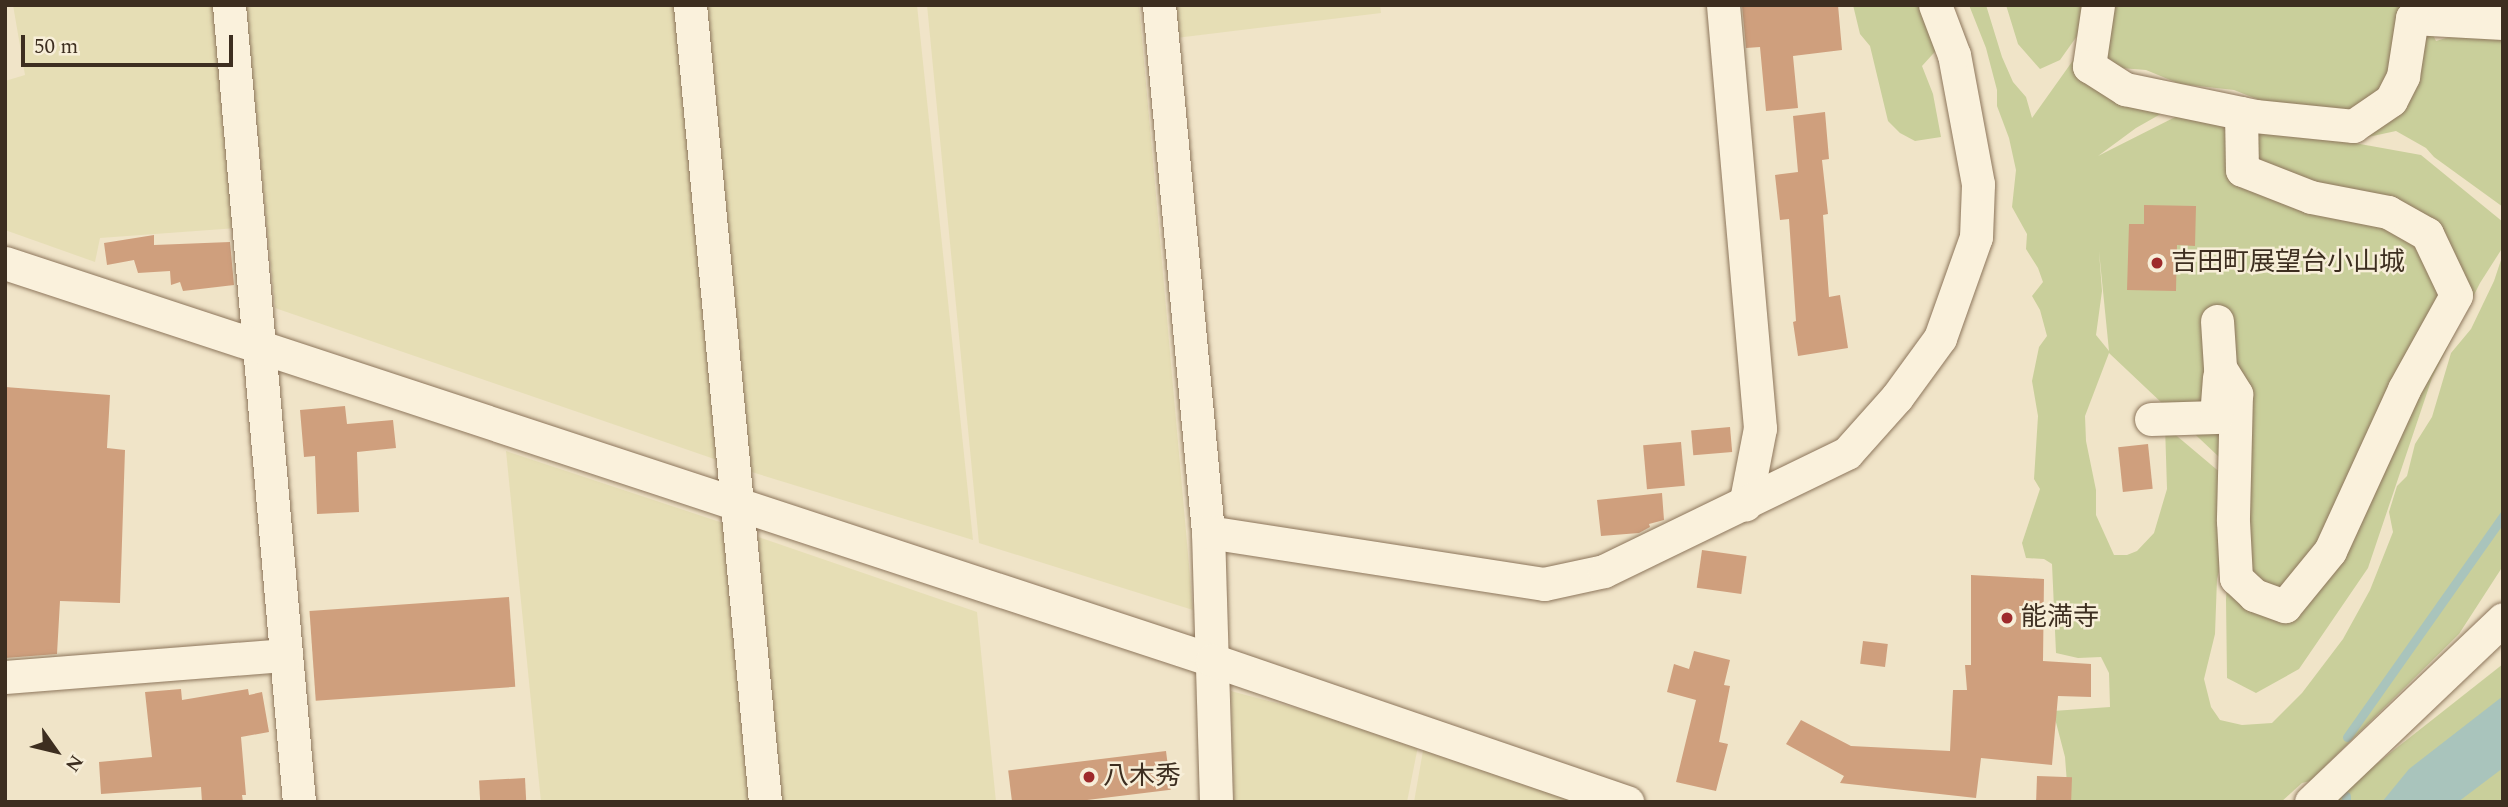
<!DOCTYPE html>
<meta charset="utf-8">
<style>
body{margin:0}
#map{position:relative;width:2508px;height:807px;overflow:hidden;background:#f0e4c8;font-family:Spectral,"Noto Sans JP",serif}
div>[style]{position:absolute}
[style*='--x']{left:calc(var(--x)*1px);top:calc(var(--y)*1px);width:calc(var(--w)*1px);rotate:calc(var(--a)*1deg)}
.farmland>*{inset:0;background:#e6deb5}
.green>*{inset:0;background:#c9cf9b}
.water>*{inset:0;background:#a9c4bc}
.stream>*{height:9px;margin:-4.5px;padding:0 4.5px;transform-origin:4.5px;border-radius:4.5px;background:#a9c4bc}
.building>*{inset:0;background:#cf9f7d;transform-origin:0 0}
.roads{filter:drop-shadow(0 0 2px #8d765c) drop-shadow(0 0 2px #8d765c)}
.minor>*{height:33px;margin:-16.5px;padding:0 16.5px;transform-origin:16.5px;border-radius:16.5px;background:#faf1dc}
.dots>*{width:19px;height:19px;translate:-50% -50%;box-sizing:border-box;border:4px solid #f7eed8;border-radius:50%}
span{translate:-50% -50%;white-space:nowrap;text-align:center;line-height:1.15;-webkit-text-stroke:5px #f7eed8;paint-order:stroke}
.poi-label{font-size:26px;color:#3d2e20}
.left{translate:0 -50%;text-align:left}
.frame{position:absolute;inset:0;border:7px solid #3d2e20;pointer-events:none}
.north{position:absolute;left:21px;top:716px;width:70px;height:70px;-webkit-text-stroke:5px #f7eed8;paint-order:stroke;rotate:124deg;font-size:19px;font-weight:700;line-height:28px;text-align:center;color:#3d2e20}
.north::after{content:'';display:block;margin:auto;width:24px;height:32px;background:#3d2e20;clip-path:polygon(50% 0,100% 100%,50% 72%,0 100%)}
.scale{position:absolute;left:21px;top:35px;width:212px;height:32px;box-sizing:border-box;border:4px solid #3d2e20;border-top:0;padding-left:9px;font-size:21px;line-height:24px;white-space:nowrap;color:#3d2e20;-webkit-text-stroke:5px #f7eed8;paint-order:stroke}
</style>
<div id="map">
<div class="farmland">
<div style="clip-path:polygon(13px 5px,214px 5px,237px 228px,100px 238px,95px 262px,5px 230px,5px 81px,25px 75px)"></div>
<div style="clip-path:polygon(245px 5px,917px 5px,973px 540px,755px 473px,275px 308px)"></div>
<div style="clip-path:polygon(927px 5px,1139px 5px,1193px 610px,979px 543px)"></div>
<div style="clip-path:polygon(1173px 5px,1380px 5px,1381px 13px,1176px 38px)"></div>
<div style="clip-path:polygon(506px 451px,729px 525px,753px 802px,541px 802px)"></div>
<div style="clip-path:polygon(758px 537px,977px 612px,996px 802px,781px 802px)"></div>
<div style="clip-path:polygon(1231px 691px,1419px 741px,1407px 802px,1234px 802px)"></div>
<div style="clip-path:polygon(1424px 745px,1600px 802px,1414px 802px)"></div>
</div>
<div class="green">
<div style="clip-path:polygon(1853px 5px,1931px 5px,1942px 44px,1922px 66px,1933px 94px,1941px 137px,1915px 141px,1900px 133px,1888px 121px,1870px 46px,1860px 34px)"></div>
<div style="clip-path:polygon(evenodd,1969px 5px,1986px 5px,2002px 57px,2013px 82px,2026px 97px,2032px 118px,2074px 59px,2173px 107px,2136px 128px,2098px 156px,2203px 103px,2360px 144px,2421px 155px,2503px 222px,2503px 247px,2480px 283px,2432px 378px,2368px 568px,2299px 669px,2256px 693px,2227px 678px,2226px 599px,2236px 473px,2109px 353px,2085px 416px,2086px 441px,2096px 490px,2096px 515px,2114px 555px,2127px 555px,2137px 551px,2154px 533px,2167px 489px,2165px 426px,2222px 474px,2228px 538px,2217px 579px,2215px 634px,2204px 679px,2211px 707px,2220px 720px,2242px 725px,2272px 723px,2302px 693px,2343px 639px,2370px 590px,2393px 532px,2389px 512px,2397px 486px,2407px 476px,2415px 444px,2432px 417px,2451px 353px,2471px 329px,2494px 281px,2503px 254px,2503px 566px,2459px 634px,2310px 781px,2302px 783px,2281px 802px,2073px 802px,2068px 797px,2065px 757px,2053px 711px,2110px 707px,2109px 673px,2101px 657px,2078px 658px,2056px 653px,2052px 564px,2044px 559px,2026px 558px,2022px 543px,2040px 489px,2034px 479px,2038px 416px,2032px 381px,2039px 347px,2047px 336px,2040px 310px,2032px 296px,2043px 282px,2038px 268px,2026px 249px,2027px 234px,2012px 207px,2016px 170px,2009px 138px,1997px 106px,1997px 90px,1986px 48px,1969px 5px,2099px 251px,2109px 351px,2096px 335px,2102px 291px,2099px 251px)"></div>
<div style="clip-path:polygon(2006px 5px,2407px 5px,2425px 19px,2436px 41px,2473px 30px,2503px 32px,2503px 207px,2434px 157px,2426px 148px,2396px 131px,2368px 137px,2348px 135px,2234px 90px,2180px 84px,2146px 70px,2121px 68px,2106px 56px,2082px 29px,2060px 60px,2040px 69px,2018px 44px)"></div>
<div style="clip-path:polygon(2503px 664px,2503px 802px,2328px 802px)"></div>
</div>
<div class="water">
<div style="clip-path:polygon(2503px 696px,2503px 768px,2458px 802px,2382px 802px,2409px 769px)"></div>
</div>
<div class="stream">
<div style="--x:2347;--y:737;--w:271;--a:-54.8"></div>
<div style="--x:2346;--y:802;--w:6;--a:-90"></div>
</div>
<div class="building">
<div style="clip-path:polygon(1742px 5px,1838px 5px,1842px 50px,1793px 56px,1798px 108px,1766px 111px,1760px 47px,1746px 48px)"></div>
<div style="clip-path:polygon(1825px 112px,1829px 159px,1822px 160px,1828px 214px,1823px 215px,1829px 297px,1840px 295px,1848px 348px,1798px 356px,1793px 322px,1796px 321px,1789px 219px,1780px 220px,1775px 175px,1798px 172px,1793px 116px)"></div>
<div style="clip-path:polygon(2144px 205px,2196px 206px,2195px 246px,2177px 245px,2176px 291px,2127px 290px,2129px 224px,2144px 224px)"></div>
<div style="clip-path:polygon(154px 235px,154px 245px,230px 242px,234px 285px,183px 291px,180px 282px,171px 285px,170px 271px,138px 273px,134px 260px,107px 265px,104px 243px)"></div>
<div style="clip-path:polygon(5px 387px,110px 395px,107px 448px,125px 450px,120px 603px,60px 601px,57px 654px,5px 658px)"></div>
<div style="clip-path:polygon(345px 406px,347px 424px,393px 420px,396px 448px,357px 452px,359px 512px,317px 514px,315px 456px,304px 457px,300px 410px)"></div>
<div style="left:1730px;top:427px;width:25px;height:39px;rotate:85deg"></div>
<div style="left:1681px;top:442px;width:44px;height:38px;rotate:85deg"></div>
<div style="left:2148px;top:444px;width:45px;height:30px;rotate:84deg"></div>
<div style="clip-path:polygon(1662px 493px,1664px 520px,1649px 524px,1650px 527px,1639px 533px,1601px 536px,1597px 500px)"></div>
<div style="left:1702px;top:550px;width:45px;height:38px;rotate:8deg"></div>
<div style="clip-path:polygon(1971px 575px,2044px 579px,2043px 661px,2091px 664px,2091px 697px,2058px 696px,2052px 765px,1981px 758px,1976px 798px,1840px 783px,1844px 776px,1786px 744px,1801px 720px,1851px 746px,1950px 751px,1953px 690px,1967px 690px,1965px 665px,1971px 665px)"></div>
<div style="left:509px;top:597px;width:90px;height:200px;rotate:86deg"></div>
<div style="left:1863px;top:641px;width:25px;height:23px;rotate:7deg"></div>
<div style="clip-path:polygon(1694px 651px,1730px 660px,1724px 685px,1730px 686px,1719px 742px,1728px 744px,1716px 791px,1676px 782px,1696px 700px,1667px 692px,1674px 664px,1689px 669px)"></div>
<div style="clip-path:polygon(181px 689px,182px 700px,248px 689px,249px 695px,262px 692px,269px 732px,241px 737px,246px 795px,242px 795px,243px 802px,202px 802px,201px 787px,101px 794px,99px 762px,152px 757px,145px 692px)"></div>
<div style="left:1166px;top:751px;width:39px;height:159px;rotate:83deg"></div>
<div style="left:2037px;top:776px;width:35px;height:26px;rotate:2deg"></div>
<div style="left:525px;top:778px;width:22px;height:46px;rotate:87deg"></div>
</div>
<div class="roads">
<div class="minor">
<div style="--x:229;--y:5;--w:800;--a:84.98"></div>
<div style="--x:690;--y:5;--w:801;--a:84.62"></div>
<div style="--x:1159;--y:5;--w:529;--a:84.69"></div>
<div style="--x:1208;--y:532;--w:270;--a:88.3"></div>
<div style="--x:1723;--y:5;--w:425;--a:85"></div>
<div style="--x:1760;--y:428;--w:78;--a:101"></div>
<div style="--x:2098;--y:5;--w:62;--a:98.4"></div>
<div style="--x:2089;--y:66;--w:43;--a:32.6"></div>
<div style="--x:2125;--y:89;--w:133;--a:11.7"></div>
<div style="--x:2255;--y:116;--w:99;--a:5.8"></div>
<div style="--x:2353;--y:126;--w:46;--a:-34.4"></div>
<div style="--x:2391;--y:100;--w:27;--a:-63"></div>
<div style="--x:2403;--y:76;--w:59;--a:-81.2"></div>
<div style="--x:2412;--y:18;--w:91;--a:3.1"></div>
<div style="--x:5;--y:263;--w:1271;--a:18.21"></div>
<div style="--x:1212;--y:660;--w:439;--a:18.9"></div>
<div style="--x:2217;--y:321;--w:47;--a:86.3"></div>
<div style="--x:2220;--y:368;--w:31;--a:58"></div>
<div style="--x:2236;--y:394;--w:127;--a:91.4"></div>
<div style="--x:2233;--y:521;--w:57;--a:87"></div>
<div style="--x:2236;--y:578;--w:25;--a:43"></div>
<div style="--x:2254;--y:595;--w:33;--a:20"></div>
<div style="--x:2285;--y:606;--w:71;--a:-50.7"></div>
<div style="--x:2330;--y:551;--w:178;--a:-65.4"></div>
<div style="--x:2404;--y:389;--w:107;--a:-61"></div>
<div style="--x:2456;--y:295;--w:68;--a:-115.4"></div>
<div style="--x:2427;--y:234;--w:45;--a:-150.6"></div>
<div style="--x:2388;--y:212;--w:78;--a:-169"></div>
<div style="--x:2311;--y:197;--w:74;--a:-158.6"></div>
<div style="--x:2242;--y:170;--w:57;--a:-91"></div>
<div style="--x:2151;--y:419;--w:65;--a:-1.8"></div>
<div style="--x:2216;--y:417;--w:40;--a:-85.7"></div>
<div style="--x:1208;--y:532;--w:340;--a:8.8"></div>
<div style="--x:1544;--y:584;--w:61;--a:-12.2"></div>
<div style="--x:1604;--y:571;--w:270;--a:-25.9"></div>
<div style="--x:1847;--y:453;--w:75;--a:-48.2"></div>
<div style="--x:1897;--y:397;--w:73;--a:-53.9"></div>
<div style="--x:1940;--y:338;--w:107;--a:-70.4"></div>
<div style="--x:1976;--y:237;--w:53;--a:-87.8"></div>
<div style="--x:1978;--y:184;--w:131;--a:-100.5"></div>
<div style="--x:1954;--y:55;--w:53;--a:-110.8"></div>
<div style="--x:5;--y:677;--w:282;--a:-4.5"></div>
<div style="--x:2311;--y:802;--w:265;--a:-43.6"></div>
</div>
</div>
<div class="dots">
<div style="left:2157px;top:263px;background:#9e2a2b"></div>
<div style="left:2007px;top:618px;background:#9e2a2b"></div>
<div style="left:1089px;top:777px;background:#9e2a2b"></div>
</div>
<div class="poi-label">
<span class="left" style="left:2171px;top:263px">吉田町展望台小山城</span>
<span class="left" style="left:2021px;top:618px">能満寺</span>
<span class="left" style="left:1103px;top:777px">八木秀</span>
</div>
<div class="frame"></div>
<div class="north">N</div>
<div class="scale">50 m</div>
</div>
